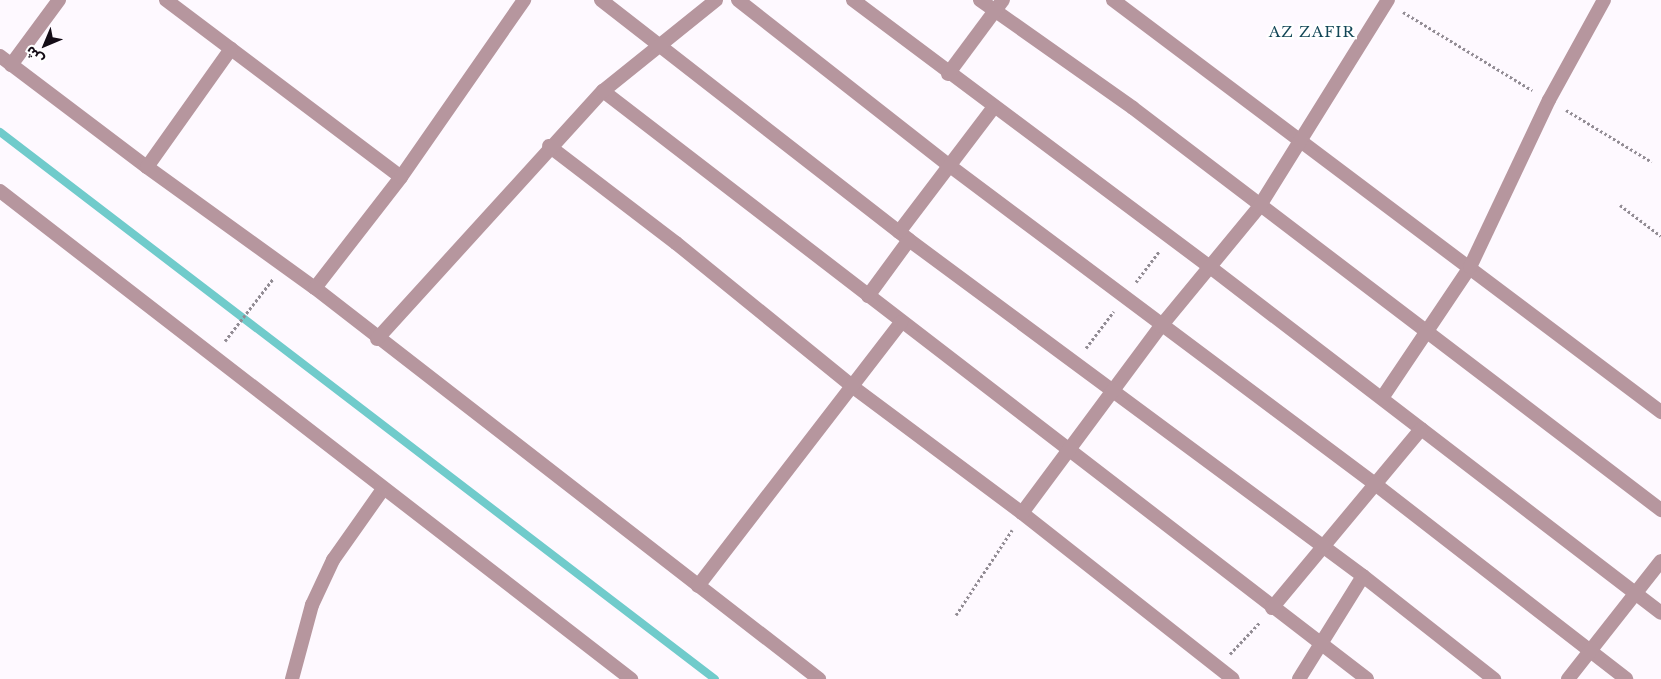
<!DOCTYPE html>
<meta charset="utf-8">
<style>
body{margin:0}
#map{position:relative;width:1661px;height:679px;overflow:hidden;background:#fef9ff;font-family:"Libre Baskerville","Noto Sans Arabic",serif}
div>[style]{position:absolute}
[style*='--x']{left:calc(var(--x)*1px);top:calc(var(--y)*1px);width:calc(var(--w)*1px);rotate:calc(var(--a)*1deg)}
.stream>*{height:8px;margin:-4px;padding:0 4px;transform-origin:4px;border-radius:4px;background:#70cbcb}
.path>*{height:3px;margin-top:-1.5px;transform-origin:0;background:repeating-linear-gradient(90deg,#928c94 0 2.5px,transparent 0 5px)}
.minor>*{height:14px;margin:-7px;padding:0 7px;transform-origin:7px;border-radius:7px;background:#b6969e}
.tertiary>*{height:14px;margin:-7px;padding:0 7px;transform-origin:7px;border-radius:7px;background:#b6969e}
span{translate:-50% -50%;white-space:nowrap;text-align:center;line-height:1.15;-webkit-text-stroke:4.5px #fff;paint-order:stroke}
.quarter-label{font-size:15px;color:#134757;letter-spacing:1px}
.north{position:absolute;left:20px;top:20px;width:50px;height:50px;-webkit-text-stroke:4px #fff;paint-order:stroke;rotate:225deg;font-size:14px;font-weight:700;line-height:20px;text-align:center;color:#140c16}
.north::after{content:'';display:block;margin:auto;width:18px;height:22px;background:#140c16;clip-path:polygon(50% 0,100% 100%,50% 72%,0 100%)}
</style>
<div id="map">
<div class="stream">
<div style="--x:0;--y:132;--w:900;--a:37.42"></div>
</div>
<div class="path">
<div style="--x:1403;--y:12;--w:151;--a:31.2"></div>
<div style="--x:1566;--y:110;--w:100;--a:31.2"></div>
<div style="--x:1620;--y:205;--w:51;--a:37.1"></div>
<div style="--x:1136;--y:282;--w:39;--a:-53"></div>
<div style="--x:225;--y:341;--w:78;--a:-52.3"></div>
<div style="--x:1086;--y:348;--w:46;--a:-52.9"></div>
<div style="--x:956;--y:615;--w:102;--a:-56.6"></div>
<div style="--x:1230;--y:654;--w:44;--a:-46.8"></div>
</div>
<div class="minor">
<div style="--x:166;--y:0;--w:294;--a:37"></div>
<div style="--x:601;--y:0;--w:390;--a:37.9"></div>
<div style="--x:909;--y:240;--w:565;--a:36.5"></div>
<div style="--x:1363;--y:576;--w:167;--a:38.2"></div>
<div style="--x:738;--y:0;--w:269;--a:38.1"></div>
<div style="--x:950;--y:166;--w:531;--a:36.81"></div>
<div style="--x:1375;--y:484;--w:318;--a:37.8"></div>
<div style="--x:853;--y:0;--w:446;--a:36.8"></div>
<div style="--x:1210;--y:267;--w:568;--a:37.49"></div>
<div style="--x:980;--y:0;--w:187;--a:35.2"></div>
<div style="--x:1133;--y:108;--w:664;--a:37.28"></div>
<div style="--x:1113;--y:0;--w:686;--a:36.94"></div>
<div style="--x:0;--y:56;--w:184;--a:37.1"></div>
<div style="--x:147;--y:167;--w:207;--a:35.8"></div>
<div style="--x:315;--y:288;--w:638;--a:37.8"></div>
<div style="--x:11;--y:65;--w:81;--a:-53.6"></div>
<div style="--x:948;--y:74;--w:92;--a:-53.4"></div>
<div style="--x:603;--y:91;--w:964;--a:37.58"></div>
<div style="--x:549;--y:146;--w:160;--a:37.4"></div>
<div style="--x:676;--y:243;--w:228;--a:39.1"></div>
<div style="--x:853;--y:387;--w:211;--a:36.7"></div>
<div style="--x:1022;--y:513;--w:268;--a:38.2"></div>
<div style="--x:147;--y:167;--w:145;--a:-54.6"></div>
<div style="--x:899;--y:232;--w:157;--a:-52.8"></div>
<div style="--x:315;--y:288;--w:140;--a:-52.2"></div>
<div style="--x:401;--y:177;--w:216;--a:-55.2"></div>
<div style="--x:868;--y:296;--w:69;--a:-53.8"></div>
<div style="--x:377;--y:339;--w:336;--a:-47.7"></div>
<div style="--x:603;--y:91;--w:145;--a:-38.8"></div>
<div style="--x:1382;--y:398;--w:158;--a:-56.1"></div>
<div style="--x:1470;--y:267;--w:185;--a:-64.7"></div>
<div style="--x:1549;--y:100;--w:114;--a:-61.2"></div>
<div style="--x:1022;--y:513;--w:233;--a:-53.4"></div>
<div style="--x:1161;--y:326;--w:154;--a:-50.5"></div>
<div style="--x:1259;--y:207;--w:244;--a:-58.1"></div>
<div style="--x:698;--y:586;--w:333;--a:-52.4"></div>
<div style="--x:1272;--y:608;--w:233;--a:-50.2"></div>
<div style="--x:292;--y:679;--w:77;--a:-74.9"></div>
<div style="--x:312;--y:605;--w:50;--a:-65"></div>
<div style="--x:333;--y:560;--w:87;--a:-54.8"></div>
<div style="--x:1299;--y:679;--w:121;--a:-58.1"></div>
<div style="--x:1568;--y:679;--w:150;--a:-51.8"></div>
</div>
<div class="tertiary">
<div style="--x:0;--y:191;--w:798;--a:37.72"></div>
</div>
<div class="quarter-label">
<span style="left:1312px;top:32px">AZ ZAFIR</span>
</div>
<div class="north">ش</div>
</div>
